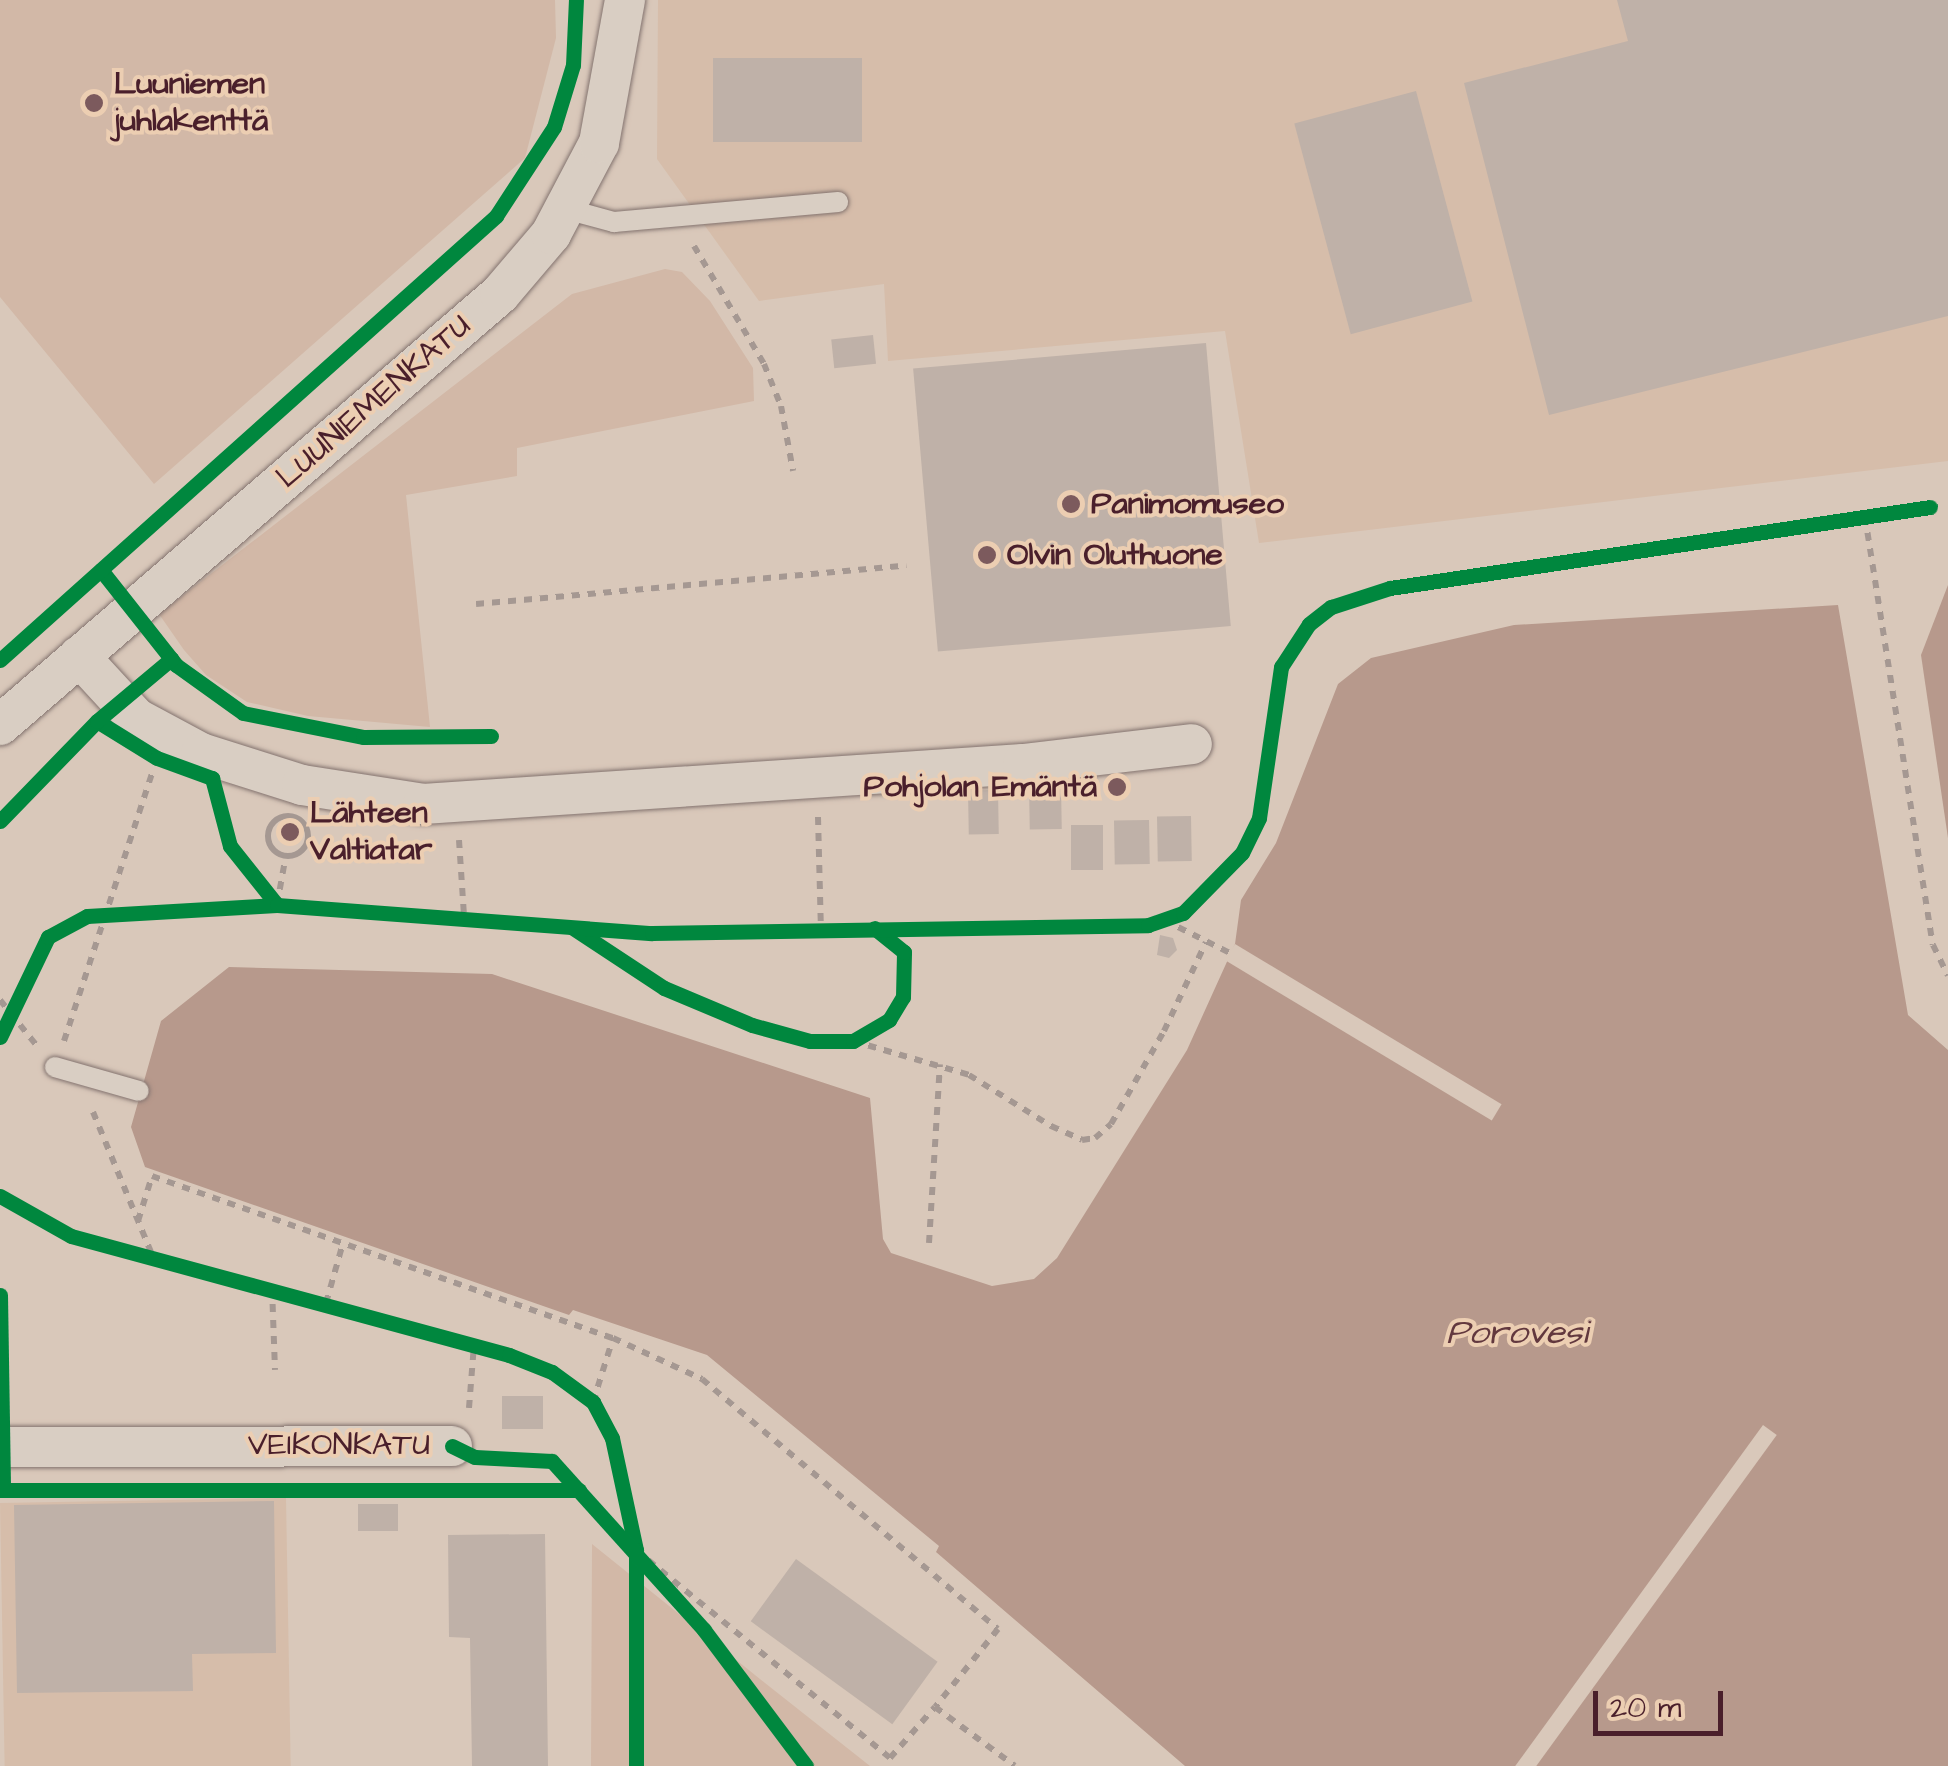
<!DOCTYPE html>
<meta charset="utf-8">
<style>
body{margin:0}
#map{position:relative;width:1948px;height:1766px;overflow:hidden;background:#d9c8ba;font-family:"Architects Daughter",sans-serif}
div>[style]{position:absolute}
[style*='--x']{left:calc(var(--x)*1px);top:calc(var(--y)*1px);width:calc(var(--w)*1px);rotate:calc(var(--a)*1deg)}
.built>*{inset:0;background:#d6bdaa;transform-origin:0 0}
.green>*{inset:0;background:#d2b8a7}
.water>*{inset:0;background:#b7998c}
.pier>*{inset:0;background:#d9c8ba;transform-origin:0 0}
.building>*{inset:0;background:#bfb1a8;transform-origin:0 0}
.path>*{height:6px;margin-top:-3px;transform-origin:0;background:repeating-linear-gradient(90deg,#a59892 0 8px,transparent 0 16px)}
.path>.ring{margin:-3px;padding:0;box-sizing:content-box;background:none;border:6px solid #a59892;border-radius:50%}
.roads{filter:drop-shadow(0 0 2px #83736f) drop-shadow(0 0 2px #83736f)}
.lane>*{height:20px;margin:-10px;padding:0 10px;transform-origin:10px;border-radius:10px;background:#d9cec3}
.street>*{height:40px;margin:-20px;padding:0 20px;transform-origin:20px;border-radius:20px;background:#d9cec3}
.cycleway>*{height:15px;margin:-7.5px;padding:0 7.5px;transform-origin:7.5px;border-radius:7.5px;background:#00873e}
.dots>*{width:28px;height:28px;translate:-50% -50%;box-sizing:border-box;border:5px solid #ecceb2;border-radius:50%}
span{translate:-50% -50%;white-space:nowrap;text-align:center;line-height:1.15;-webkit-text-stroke:8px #ecceb2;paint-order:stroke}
.poi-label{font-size:32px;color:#4a1f2b;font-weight:700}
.left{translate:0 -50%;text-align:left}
.right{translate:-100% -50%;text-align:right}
.street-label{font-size:32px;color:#4a1f2b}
.water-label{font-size:35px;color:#62383e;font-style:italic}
.scale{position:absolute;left:1593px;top:1691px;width:130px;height:45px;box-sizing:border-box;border:5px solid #4a1f2b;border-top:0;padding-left:12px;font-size:30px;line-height:35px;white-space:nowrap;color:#4a1f2b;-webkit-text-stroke:8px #ecceb2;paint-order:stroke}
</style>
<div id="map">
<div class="built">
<div style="clip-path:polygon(658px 0,1948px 0,1948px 461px,1259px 543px,1225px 331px,888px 361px,884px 284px,759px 301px,657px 159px)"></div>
<div style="left:286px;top:1498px;width:268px;height:286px;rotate:89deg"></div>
</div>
<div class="green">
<div style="clip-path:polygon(0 0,555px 0,556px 38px,525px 158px,154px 484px,0 297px)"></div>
<div style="clip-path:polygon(665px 269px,682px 272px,710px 301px,753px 368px,754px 401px,517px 448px,517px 476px,406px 495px,430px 727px,308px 716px,247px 702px,206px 675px,184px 650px,159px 614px,572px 294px)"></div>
<div style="clip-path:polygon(592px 1544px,765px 1683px,870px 1766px,591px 1766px)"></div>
</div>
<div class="water">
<div style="clip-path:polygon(1948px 585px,1948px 838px,1921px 655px)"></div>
<div style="clip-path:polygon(1838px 605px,1908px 1015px,1948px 1050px,1948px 1766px,1185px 1766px,936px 1552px,939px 1546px,707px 1355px,573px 1310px,569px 1315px,145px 1167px,131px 1127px,161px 1021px,229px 967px,492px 974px,870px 1098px,883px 1239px,891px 1253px,992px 1286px,1034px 1279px,1057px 1258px,1187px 1050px,1235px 944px,1241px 900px,1276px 843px,1338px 684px,1371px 658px,1514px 625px)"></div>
</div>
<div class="pier">
<div style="left:1235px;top:944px;width:311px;height:19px;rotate:31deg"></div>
<div style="left:1763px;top:1425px;width:17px;height:426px;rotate:36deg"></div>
</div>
<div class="building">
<div style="clip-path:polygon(1617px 0,1948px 0,1948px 316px,1549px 415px,1464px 83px,1628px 41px)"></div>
<div style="left:713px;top:58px;width:149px;height:84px"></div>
<div style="left:1416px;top:91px;width:218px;height:126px;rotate:75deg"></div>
<div style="left:873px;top:335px;width:29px;height:42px;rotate:84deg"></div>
<div style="left:1206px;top:343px;width:284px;height:294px;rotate:85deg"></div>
<div style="left:1061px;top:785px;width:44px;height:32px;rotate:89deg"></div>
<div style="left:998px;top:790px;width:44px;height:30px;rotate:89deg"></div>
<div style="left:1191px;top:816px;width:45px;height:34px;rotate:89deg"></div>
<div style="left:1149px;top:820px;width:44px;height:35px;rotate:89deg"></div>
<div style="left:1071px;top:825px;width:32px;height:45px"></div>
<div style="clip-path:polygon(1160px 935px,1173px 938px,1177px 950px,1169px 958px,1157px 955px)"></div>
<div style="left:502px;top:1396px;width:41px;height:33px"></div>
<div style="clip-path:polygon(274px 1501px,276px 1653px,192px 1654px,193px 1691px,17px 1693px,14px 1505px)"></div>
<div style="left:358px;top:1504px;width:40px;height:27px"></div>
<div style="clip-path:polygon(545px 1534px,548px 1766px,472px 1766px,470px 1638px,449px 1637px,448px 1535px)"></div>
<div style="left:796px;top:1559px;width:175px;height:77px;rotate:36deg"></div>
</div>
<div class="path">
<div style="--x:694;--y:246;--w:137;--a:59.3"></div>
<div style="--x:764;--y:364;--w:45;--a:68"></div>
<div style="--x:781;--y:406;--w:66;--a:79.5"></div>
<div style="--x:1865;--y:517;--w:433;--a:81"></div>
<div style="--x:1933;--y:945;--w:34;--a:64"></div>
<div style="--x:476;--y:604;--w:432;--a:-5.1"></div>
<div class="ring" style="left:268px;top:816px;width:34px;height:34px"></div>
<div style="--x:818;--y:817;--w:112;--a:88.5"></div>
<div style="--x:459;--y:840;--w:75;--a:86.2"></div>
<div style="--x:277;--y:905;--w:46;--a:-79.9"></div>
<div style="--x:1164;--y:920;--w:74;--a:26.6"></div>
<div style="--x:0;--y:1000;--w:59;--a:51.2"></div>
<div style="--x:64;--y:1041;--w:282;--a:-71.8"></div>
<div style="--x:853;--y:1041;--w:121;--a:16.3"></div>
<div style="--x:969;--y:1075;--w:97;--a:31.9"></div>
<div style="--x:1051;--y:1126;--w:34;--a:24"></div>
<div style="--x:1082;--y:1140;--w:13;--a:-9"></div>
<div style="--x:1095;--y:1138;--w:21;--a:-41"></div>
<div style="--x:1111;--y:1124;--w:107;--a:-60.3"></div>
<div style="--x:1164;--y:1031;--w:98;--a:-64.7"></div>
<div style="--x:93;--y:1112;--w:157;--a:67.5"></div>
<div style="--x:138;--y:1221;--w:47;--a:-72.7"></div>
<div style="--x:152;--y:1176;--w:489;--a:19.4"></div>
<div style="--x:613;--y:1338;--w:98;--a:24.7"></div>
<div style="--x:702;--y:1379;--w:387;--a:40.2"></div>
<div style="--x:998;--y:1629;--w:100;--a:128.9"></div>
<div style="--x:935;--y:1707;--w:99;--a:36.4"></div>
<div style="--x:929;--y:1243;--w:179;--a:-86.5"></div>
<div style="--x:272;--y:1288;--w:82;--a:87.9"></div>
<div style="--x:326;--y:1303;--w:62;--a:-74.2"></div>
<div style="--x:593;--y:1402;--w:67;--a:-72.6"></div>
<div style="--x:469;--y:1408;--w:63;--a:-85.5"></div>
<div style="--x:636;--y:1550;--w:328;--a:39.3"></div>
<div style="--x:890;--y:1758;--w:68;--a:-48.6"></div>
</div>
<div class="roads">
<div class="lane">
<div style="--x:566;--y:209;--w:50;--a:15.2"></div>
<div style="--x:614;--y:222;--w:225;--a:-5.1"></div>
<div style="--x:55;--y:1067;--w:87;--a:15.9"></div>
</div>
<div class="street">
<div style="--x:79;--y:656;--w:84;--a:47.4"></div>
<div style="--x:136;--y:718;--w:74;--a:28.3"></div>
<div style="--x:201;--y:753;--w:106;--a:17.6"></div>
<div style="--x:302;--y:785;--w:122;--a:8.9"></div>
<div style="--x:423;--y:804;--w:601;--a:-3.81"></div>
<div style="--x:1023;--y:764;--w:170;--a:-6.7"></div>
<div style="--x:0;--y:725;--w:660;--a:-40.76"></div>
<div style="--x:500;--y:294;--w:79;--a:-49.6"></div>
<div style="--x:551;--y:234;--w:103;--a:-62.2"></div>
<div style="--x:599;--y:143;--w:145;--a:-79.7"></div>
<div style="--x:0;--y:1447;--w:452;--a:-0.1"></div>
</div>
</div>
<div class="cycleway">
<div style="--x:101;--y:570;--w:121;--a:51.7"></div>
<div style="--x:176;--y:665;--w:82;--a:35.6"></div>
<div style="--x:243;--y:713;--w:122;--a:11.3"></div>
<div style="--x:363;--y:737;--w:128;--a:-0.4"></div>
<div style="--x:0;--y:660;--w:666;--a:-41.83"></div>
<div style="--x:496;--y:216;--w:106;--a:-56.9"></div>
<div style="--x:554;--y:127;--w:65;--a:-73"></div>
<div style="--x:573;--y:65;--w:65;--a:-87.4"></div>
<div style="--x:97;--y:721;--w:70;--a:31.7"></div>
<div style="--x:157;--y:758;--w:59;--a:20"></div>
<div style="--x:212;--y:778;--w:70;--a:75.2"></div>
<div style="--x:230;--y:846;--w:75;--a:51.5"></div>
<div style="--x:0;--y:821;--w:139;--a:-45.9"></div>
<div style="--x:97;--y:721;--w:97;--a:-40"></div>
<div style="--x:573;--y:928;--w:109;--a:33.4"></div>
<div style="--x:664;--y:988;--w:95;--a:22.8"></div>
<div style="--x:752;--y:1025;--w:60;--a:15.4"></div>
<div style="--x:810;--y:1041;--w:43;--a:0"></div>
<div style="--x:853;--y:1041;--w:42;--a:-30.3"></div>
<div style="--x:889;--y:1020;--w:27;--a:-59"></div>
<div style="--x:903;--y:997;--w:45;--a:-88.7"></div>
<div style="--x:904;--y:952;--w:38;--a:-141"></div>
<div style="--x:0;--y:1037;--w:111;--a:-64.4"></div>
<div style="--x:48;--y:937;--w:44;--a:-28.3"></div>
<div style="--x:87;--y:916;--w:190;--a:-3.3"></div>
<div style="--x:277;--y:905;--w:376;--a:4.3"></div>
<div style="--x:652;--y:933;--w:496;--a:-0.9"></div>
<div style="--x:1148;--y:925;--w:37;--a:-19"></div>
<div style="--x:1183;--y:913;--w:84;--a:-45.5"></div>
<div style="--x:1242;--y:853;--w:39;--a:-64"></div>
<div style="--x:1259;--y:818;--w:153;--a:-81.7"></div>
<div style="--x:1281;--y:667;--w:51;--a:-56.9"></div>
<div style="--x:1309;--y:624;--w:28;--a:-38"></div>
<div style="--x:1331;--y:607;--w:62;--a:-17.9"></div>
<div style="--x:1390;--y:588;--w:546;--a:-8.53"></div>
<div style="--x:0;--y:1196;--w:81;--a:29.4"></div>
<div style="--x:71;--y:1236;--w:454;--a:15.2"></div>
<div style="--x:509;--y:1355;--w:46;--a:21.6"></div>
<div style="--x:552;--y:1372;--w:51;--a:36.2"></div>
<div style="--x:593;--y:1402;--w:41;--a:62.2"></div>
<div style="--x:612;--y:1438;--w:115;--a:77.9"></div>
<div style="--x:636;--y:1550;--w:216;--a:90"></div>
<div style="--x:0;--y:1295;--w:195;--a:89.1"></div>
<div style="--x:452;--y:1446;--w:25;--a:26"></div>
<div style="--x:475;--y:1457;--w:77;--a:3"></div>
<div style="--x:552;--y:1461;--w:227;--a:48"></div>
<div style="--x:704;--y:1630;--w:170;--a:53.1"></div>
<div style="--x:0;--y:1490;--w:579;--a:0"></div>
</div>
<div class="dots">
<div style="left:94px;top:103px;background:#7c5a5d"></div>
<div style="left:1071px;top:504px;background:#7c5a5d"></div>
<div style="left:987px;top:555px;background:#7c5a5d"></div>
<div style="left:1117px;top:787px;background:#7c5a5d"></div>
<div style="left:290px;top:832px;background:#7c5a5d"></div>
</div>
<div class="poi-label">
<span class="left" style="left:114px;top:103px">Luuniemen<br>juhlakenttä</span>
<span class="left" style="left:1091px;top:504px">Panimomuseo</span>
<span class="left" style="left:1007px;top:555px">Olvin Oluthuone</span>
<span class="right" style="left:1097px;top:787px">Pohjolan Emäntä</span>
<span class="left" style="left:310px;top:832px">Lähteen<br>Valtiatar</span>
</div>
<div class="street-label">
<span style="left:374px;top:402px;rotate:-41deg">LUUNIEMENKATU</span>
<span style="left:339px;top:1445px">VEIKONKATU</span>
</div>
<div class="water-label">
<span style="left:1517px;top:1333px">Porovesi</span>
</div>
<div class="scale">20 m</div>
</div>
